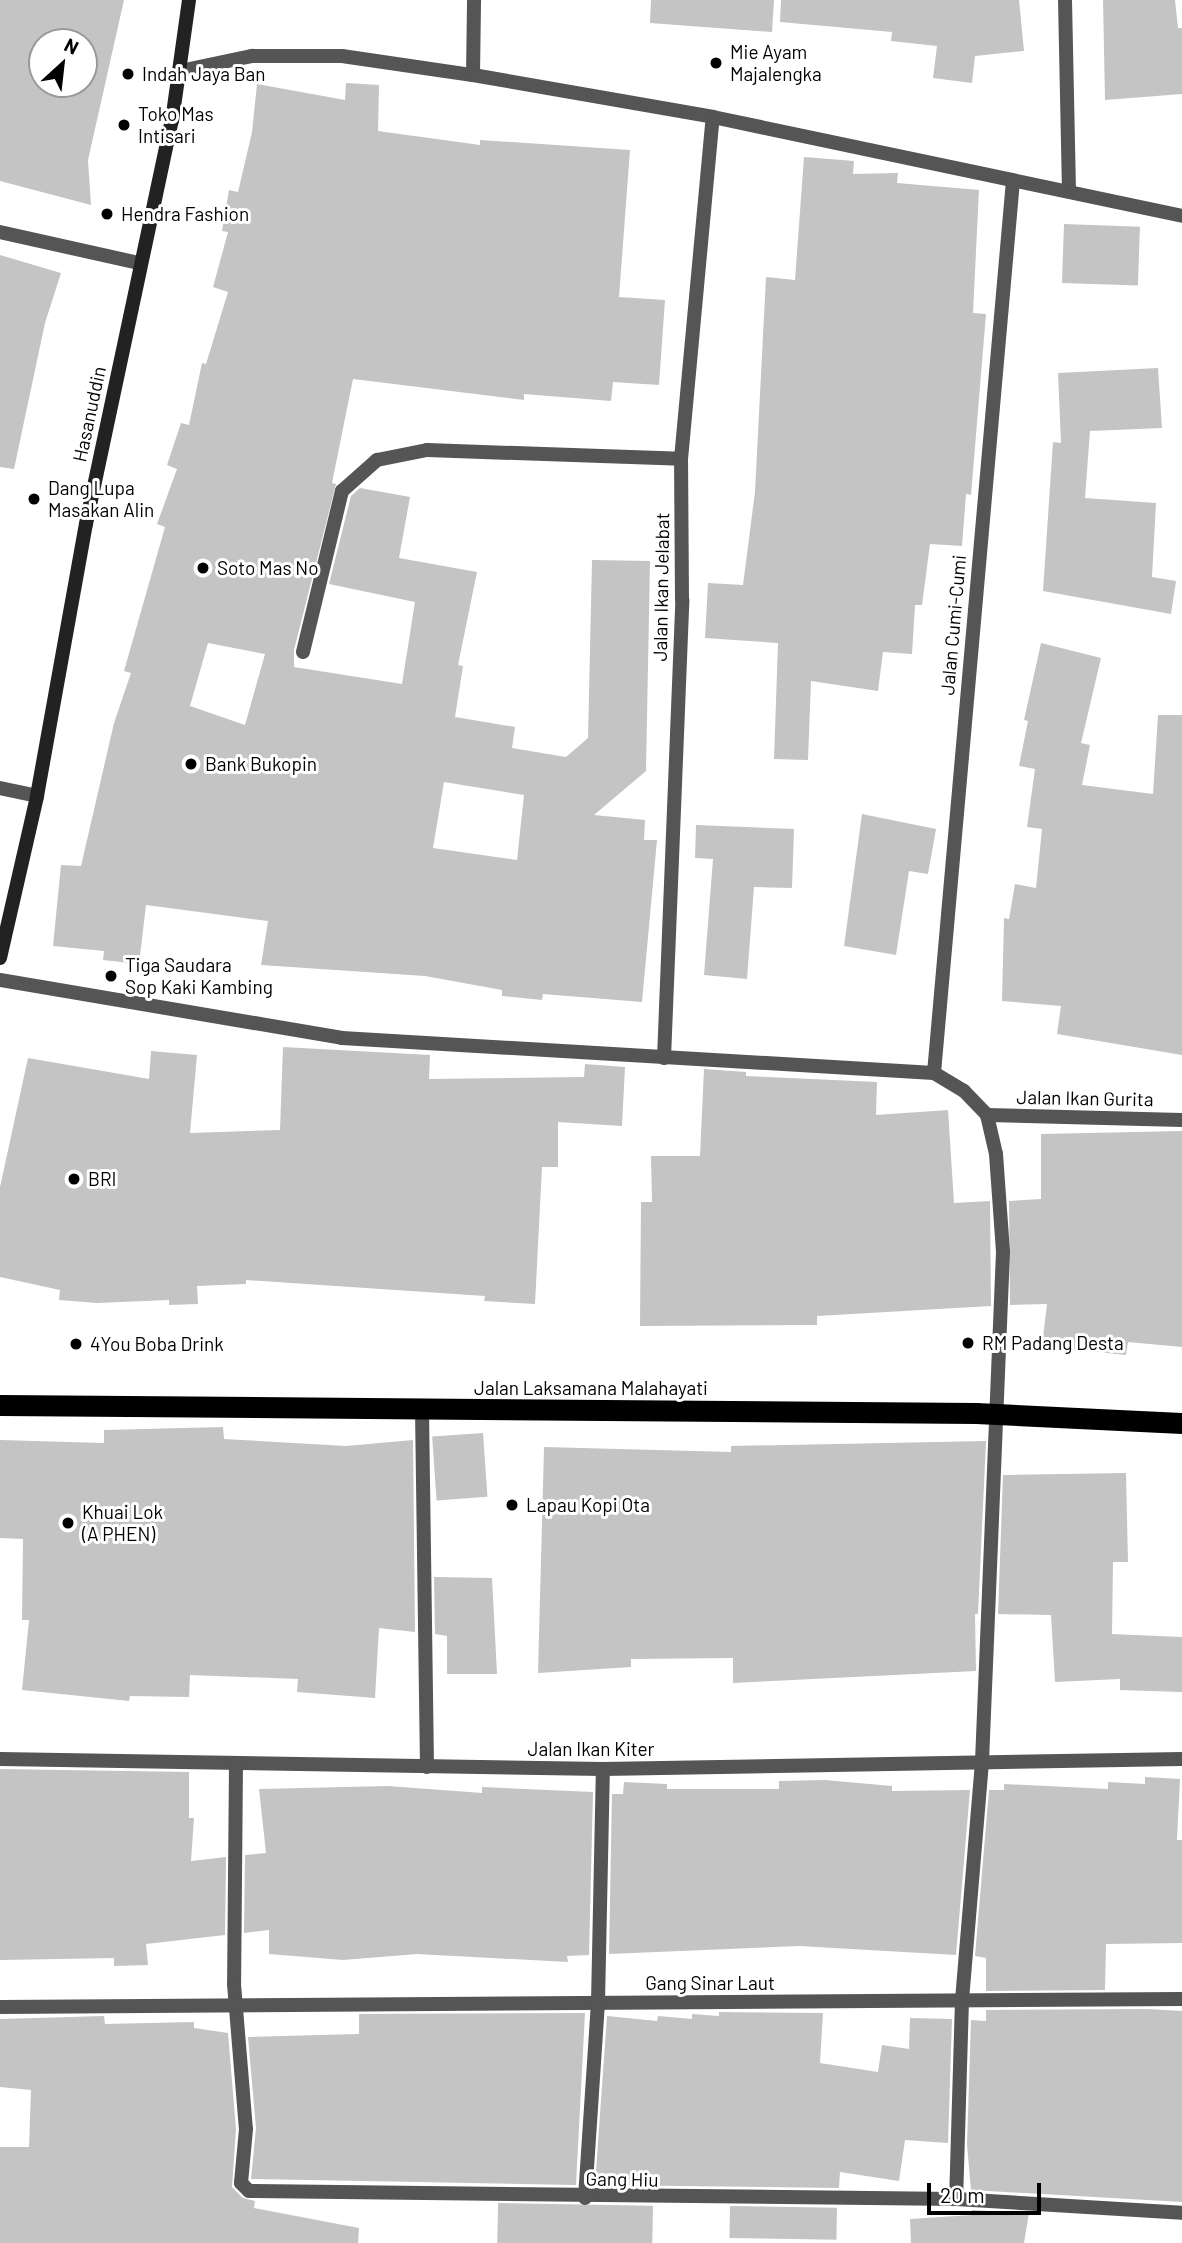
<!DOCTYPE html>
<style>
body{margin:0}
#map{position:relative;width:1182px;height:2243px;overflow:hidden;background:#fff;font-family:Barlow,sans-serif}
div>[style]{position:absolute}
[style*='--x']{left:calc(var(--x)*1px);top:calc(var(--y)*1px);width:calc(var(--w)*1px);rotate:calc(var(--a)*1deg)}
.building>*{inset:0;background:#c4c4c4;transform-origin:0 0}
.lane>*{height:14px;margin:-7px;padding:0 7px;transform-origin:7px;border-radius:7px;background:#555}
.street>*{height:14px;margin:-7px;padding:0 7px;transform-origin:7px;border-radius:7px;background:#555}
.secondary>*{height:14px;margin:-7px;padding:0 7px;transform-origin:7px;border-radius:7px;background:#222}
.highway>*{height:21px;margin:-10.5px;padding:0 10.5px;transform-origin:10.5px;border-radius:10.5px;background:#000}
.dots>*{width:19px;height:19px;translate:-50% -50%;box-sizing:border-box;border:4px solid #fff;border-radius:50%}
span{translate:-50% -50%;white-space:nowrap;text-align:center;line-height:1.15;-webkit-text-stroke:6px #fff;paint-order:stroke}
.poi-label{font-size:19px;color:#000}
.left{translate:0 -50%;text-align:left}
.street-label{font-size:19px;color:#000}
.north{position:absolute;left:28px;top:28px;width:70px;height:70px;box-sizing:border-box;background:#fff;border:2px solid #999;border-radius:50%;rotate:27deg;font-size:19px;font-weight:700;line-height:28px;text-align:center;color:#000}
.north::after{content:'';display:block;margin:auto;width:24px;height:32px;background:#000;clip-path:polygon(50% 0,100% 100%,50% 72%,0 100%)}
.scale{position:absolute;left:927px;top:2183px;width:114px;height:32px;box-sizing:border-box;border:4px solid #000;border-top:0;padding-left:9px;font-size:21px;line-height:24px;white-space:nowrap;color:#000;-webkit-text-stroke:5px #fff;paint-order:stroke}
</style>
<div id="map">
<div class="building">
<div style="clip-path:polygon(evenodd,0 0,124px 0,88px 160px,91px 205px,0 181px,0 0,42px 42px,84px 42px,84px 84px,42px 84px,42px 42px)"></div>
<div style="clip-path:polygon(651px 0,774px 0,772px 32px,650px 23px)"></div>
<div style="clip-path:polygon(781px 0,1019px 0,1024px 51px,975px 56px,972px 83px,933px 78px,937px 46px,891px 41px,892px 32px,780px 22px)"></div>
<div style="clip-path:polygon(1103px 0,1175px 0,1178px 28px,1182px 28px,1182px 94px,1105px 100px)"></div>
<div style="clip-path:polygon(evenodd,346px 83px,379px 85px,378px 131px,480px 145px,480px 140px,630px 150px,619px 297px,665px 300px,659px 385px,613px 382px,611px 401px,524px 394px,524px 400px,353px 379px,332px 483px,336px 484px,294px 650px,294px 667px,402px 684px,415px 602px,329px 584px,351px 496px,360px 488px,410px 497px,399px 558px,477px 572px,458px 665px,463px 666px,455px 717px,515px 727px,512px 748px,566px 757px,588px 738px,592px 560px,650px 561px,646px 771px,594px 815px,645px 820px,644px 840px,657px 840px,642px 1002px,543px 994px,542px 1000px,502px 996px,502px 990px,425px 976px,261px 965px,268px 921px,146px 905px,139px 964px,103px 960px,104px 951px,53px 946px,61px 865px,81px 866px,114px 723px,131px 673px,124px 671px,165px 527px,157px 524px,177px 469px,167px 465px,181px 423px,189px 425px,202px 363px,206px 364px,228px 292px,213px 287px,228px 232px,222px 231px,229px 190px,238px 192px,252px 132px,257px 84px,345px 100px,346px 83px,208px 643px,265px 654px,245px 725px,190px 706px,208px 643px,346px 83px,444px 782px,524px 795px,517px 860px,433px 848px,444px 782px)"></div>
<div style="clip-path:polygon(804px 157px,854px 161px,853px 174px,898px 173px,897px 183px,979px 190px,973px 313px,986px 314px,971px 495px,966px 494px,962px 546px,930px 544px,922px 605px,915px 605px,912px 654px,883px 652px,878px 691px,811px 681px,808px 760px,774px 759px,778px 643px,705px 638px,708px 583px,743px 585px,755px 492px,766px 277px,795px 280px)"></div>
<div style="left:1064px;top:224px;width:76px;height:59px;rotate:2deg"></div>
<div style="clip-path:polygon(0 255px,61px 273px,45px 323px,14px 469px,0 467px)"></div>
<div style="clip-path:polygon(1158px 368px,1162px 428px,1090px 431px,1085px 498px,1156px 503px,1152px 577px,1176px 581px,1171px 614px,1043px 591px,1053px 442px,1061px 443px,1058px 373px)"></div>
<div style="clip-path:polygon(1041px 643px,1101px 658px,1081px 743px,1090px 745px,1082px 785px,1153px 794px,1158px 715px,1182px 715px,1182px 1055px,1057px 1034px,1061px 1006px,1002px 1001px,1004px 918px,1009px 919px,1015px 884px,1036px 888px,1042px 829px,1027px 827px,1035px 769px,1019px 766px,1028px 721px,1024px 720px)"></div>
<div style="clip-path:polygon(862px 814px,936px 829px,928px 874px,909px 871px,896px 955px,844px 946px)"></div>
<div style="clip-path:polygon(696px 825px,794px 829px,792px 888px,754px 887px,747px 979px,704px 975px,713px 859px,695px 858px)"></div>
<div style="clip-path:polygon(283px 1047px,430px 1055px,429px 1079px,584px 1077px,585px 1064px,625px 1067px,622px 1126px,558px 1122px,558px 1167px,542px 1167px,535px 1304px,484px 1301px,485px 1296px,246px 1280px,246px 1284px,197px 1286px,198px 1304px,169px 1305px,169px 1300px,97px 1303px,59px 1300px,60px 1290px,0 1277px,0 1187px,28px 1058px,149px 1079px,151px 1051px,197px 1055px,190px 1133px,280px 1130px)"></div>
<div style="clip-path:polygon(704px 1069px,746px 1072px,746px 1076px,877px 1082px,876px 1115px,948px 1110px,954px 1203px,990px 1201px,991px 1306px,817px 1316px,817px 1325px,640px 1326px,641px 1202px,652px 1202px,651px 1156px,700px 1156px)"></div>
<div style="clip-path:polygon(1182px 1131px,1182px 1347px,1128px 1342px,1126px 1355px,1042px 1346px,1047px 1304px,1010px 1305px,1009px 1201px,1041px 1199px,1041px 1134px)"></div>
<div style="clip-path:polygon(223px 1427px,224px 1439px,346px 1446px,413px 1440px,415px 1632px,379px 1628px,375px 1698px,297px 1692px,298px 1679px,190px 1675px,189px 1697px,130px 1696px,129px 1701px,22px 1690px,29px 1620px,22px 1620px,23px 1539px,0 1538px,0 1440px,104px 1443px,104px 1430px)"></div>
<div style="left:483px;top:1433px;width:64px;height:51px;rotate:86deg"></div>
<div style="clip-path:polygon(986px 1441px,978px 1614px,975px 1614px,976px 1671px,733px 1683px,733px 1658px,631px 1659px,631px 1667px,538px 1673px,544px 1447px,731px 1452px,731px 1446px)"></div>
<div style="clip-path:polygon(1126px 1473px,1128px 1562px,1113px 1562px,1112px 1634px,1182px 1637px,1182px 1692px,1120px 1690px,1120px 1679px,1055px 1682px,1051px 1615px,998px 1614px,1003px 1475px)"></div>
<div style="clip-path:polygon(434px 1577px,492px 1578px,497px 1674px,447px 1674px,447px 1636px,435px 1634px)"></div>
<div style="clip-path:polygon(0 1769px,189px 1772px,189px 1818px,194px 1818px,191px 1861px,226px 1857px,225px 1935px,146px 1944px,148px 1965px,114px 1966px,114px 1958px,0 1960px)"></div>
<div style="clip-path:polygon(1145px 1777px,1180px 1779px,1177px 1840px,1182px 1840px,1182px 1943px,1106px 1944px,1105px 1990px,986px 1991px,986px 1958px,975px 1956px,989px 1790px,1004px 1790px,1004px 1784px,1108px 1789px,1108px 1782px,1145px 1784px)"></div>
<div style="clip-path:polygon(825px 1780px,892px 1786px,892px 1791px,970px 1790px,956px 1955px,799px 1946px,609px 1954px,612px 1794px,623px 1794px,624px 1782px,667px 1784px,667px 1789px,779px 1789px,779px 1781px)"></div>
<div style="clip-path:polygon(388px 1786px,482px 1793px,482px 1787px,593px 1792px,589px 1955px,567px 1956px,568px 1962px,417px 1954px,343px 1960px,269px 1954px,269px 1930px,244px 1933px,245px 1855px,266px 1853px,259px 1789px)"></div>
<div style="clip-path:polygon(1148px 2009px,1182px 2011px,1182px 2202px,971px 2190px,967px 2145px,971px 2020px,986px 2021px,986px 2010px)"></div>
<div style="clip-path:polygon(719px 2012px,823px 2013px,820px 2063px,878px 2072px,882px 2045px,909px 2049px,910px 2018px,952px 2019px,948px 2143px,905px 2140px,899px 2181px,840px 2172px,839px 2188px,595px 2185px,607px 2016px,657px 2021px,658px 2016px,692px 2019px,692px 2014px,719px 2016px)"></div>
<div style="clip-path:polygon(585px 2013px,576px 2185px,251px 2179px,256px 2128px,248px 2037px,359px 2034px,359px 2014px)"></div>
<div style="clip-path:polygon(104px 2016px,105px 2024px,194px 2022px,194px 2028px,228px 2033px,236px 2129px,232px 2187px,243px 2198px,255px 2201px,254px 2208px,359px 2228px,358px 2243px,0 2243px,0 2147px,29px 2147px,31px 2090px,0 2087px,0 2019px)"></div>
<div style="left:498px;top:2203px;width:155px;height:40px;rotate:1deg"></div>
<div style="left:730px;top:2206px;width:107px;height:32px;rotate:1deg"></div>
<div style="clip-path:polygon(972px 2210px,1029px 2213px,1024px 2243px,911px 2243px,910px 2219px,972px 2215px)"></div>
</div>
<div class="lane">
<div style="--x:473;--y:75;--w:75;--a:-89.2"></div>
<div style="--x:303;--y:652;--w:166;--a:-76.4"></div>
<div style="--x:342;--y:491;--w:47;--a:-41.5"></div>
<div style="--x:377;--y:460;--w:51;--a:-11.3"></div>
<div style="--x:427;--y:450;--w:254;--a:2"></div>
</div>
<div class="street">
<div style="--x:1065;--y:0;--w:190;--a:88.8"></div>
<div style="--x:180;--y:71;--w:74;--a:-11.8"></div>
<div style="--x:252;--y:56;--w:90;--a:0"></div>
<div style="--x:342;--y:56;--w:132;--a:8.3"></div>
<div style="--x:473;--y:75;--w:244;--a:9.9"></div>
<div style="--x:713;--y:117;--w:479;--a:11.9"></div>
<div style="--x:0;--y:232;--w:142;--a:12.6"></div>
<div style="--x:0;--y:788;--w:38;--a:12"></div>
<div style="--x:0;--y:980;--w:347;--a:9.6"></div>
<div style="--x:342;--y:1038;--w:593;--a:3.38"></div>
<div style="--x:934;--y:1073;--w:35;--a:31"></div>
<div style="--x:964;--y:1091;--w:33;--a:46"></div>
<div style="--x:987;--y:1115;--w:40;--a:77"></div>
<div style="--x:996;--y:1154;--w:98;--a:85.9"></div>
<div style="--x:1003;--y:1252;--w:510;--a:92.36"></div>
<div style="--x:982;--y:1762;--w:239;--a:94.8"></div>
<div style="--x:962;--y:2000;--w:199;--a:91.7"></div>
<div style="--x:664;--y:1058;--w:458;--a:-87.7"></div>
<div style="--x:682;--y:600;--w:141;--a:-90.4"></div>
<div style="--x:681;--y:459;--w:343;--a:-84.7"></div>
<div style="--x:934;--y:1073;--w:896;--a:-84.94"></div>
<div style="--x:987;--y:1115;--w:195;--a:1.5"></div>
<div style="--x:422;--y:1409;--w:358;--a:89.2"></div>
<div style="--x:0;--y:1759;--w:603;--a:0.95"></div>
<div style="--x:603;--y:1769;--w:579;--a:-0.99"></div>
<div style="--x:236;--y:1763;--w:221;--a:90.5"></div>
<div style="--x:234;--y:1984;--w:145;--a:85.3"></div>
<div style="--x:246;--y:2129;--w:54;--a:95.3"></div>
<div style="--x:241;--y:2183;--w:11;--a:45"></div>
<div style="--x:249;--y:2191;--w:707;--a:0.65"></div>
<div style="--x:956;--y:2199;--w:226;--a:3.5"></div>
<div style="--x:0;--y:2007;--w:1182;--a:-0.39"></div>
<div style="--x:585;--y:2198;--w:195;--a:-86.2"></div>
<div style="--x:598;--y:2003;--w:234;--a:-88.8"></div>
</div>
<div class="secondary">
<div style="--x:0;--y:958;--w:166;--a:-77.1"></div>
<div style="--x:37;--y:796;--w:276;--a:-79.8"></div>
<div style="--x:86;--y:524;--w:412;--a:-78"></div>
<div style="--x:172;--y:121;--w:122;--a:-82"></div>
</div>
<div class="highway">
<div style="--x:0;--y:1405;--w:976;--a:0.47"></div>
<div style="--x:976;--y:1413;--w:206;--a:2.8"></div>
</div>
<div class="dots">
<div style="left:716px;top:63px;background:#000"></div>
<div style="left:128px;top:74px;background:#000"></div>
<div style="left:124px;top:125px;background:#000"></div>
<div style="left:107px;top:214px;background:#000"></div>
<div style="left:34px;top:499px;background:#000"></div>
<div style="left:203px;top:568px;background:#000"></div>
<div style="left:191px;top:764px;background:#000"></div>
<div style="left:111px;top:976px;background:#000"></div>
<div style="left:74px;top:1179px;background:#000"></div>
<div style="left:968px;top:1343px;background:#000"></div>
<div style="left:76px;top:1344px;background:#000"></div>
<div style="left:512px;top:1505px;background:#000"></div>
<div style="left:68px;top:1523px;background:#000"></div>
</div>
<div class="poi-label">
<span class="left" style="left:730px;top:63px">Mie Ayam<br>Majalengka</span>
<span class="left" style="left:142px;top:74px">Indah Jaya Ban</span>
<span class="left" style="left:138px;top:125px">Toko Mas<br>Intisari</span>
<span class="left" style="left:121px;top:214px">Hendra Fashion</span>
<span class="left" style="left:48px;top:499px">Dang Lupa<br>Masakan Alin</span>
<span class="left" style="left:217px;top:568px">Soto Mas No</span>
<span class="left" style="left:205px;top:764px">Bank Bukopin</span>
<span class="left" style="left:125px;top:976px">Tiga Saudara<br>Sop Kaki Kambing</span>
<span class="left" style="left:88px;top:1179px">BRI</span>
<span class="left" style="left:982px;top:1343px">RM Padang Desta</span>
<span class="left" style="left:90px;top:1344px">4You Boba Drink</span>
<span class="left" style="left:526px;top:1505px">Lapau Kopi Ota</span>
<span class="left" style="left:82px;top:1523px">Khuai Lok<br>(A PHEN)</span>
</div>
<div class="street-label">
<span style="left:89px;top:414px;rotate:-78deg">Hasanuddin</span>
<span style="left:661px;top:587px;rotate:-89deg">Jalan Ikan Jelabat</span>
<span style="left:953px;top:625px;rotate:-85deg">Jalan Cumi-Cumi</span>
<span style="left:1085px;top:1098px;rotate:1deg">Jalan Ikan Gurita</span>
<span style="left:591px;top:1388px">Jalan Laksamana Malahayati</span>
<span style="left:591px;top:1749px">Jalan Ikan Kiter</span>
<span style="left:710px;top:1983px">Gang Sinar Laut</span>
<span style="left:622px;top:2179px;rotate:1deg">Gang Hiu</span>
</div>
<div class="north">N</div>
<div class="scale">20 m</div>
</div>
